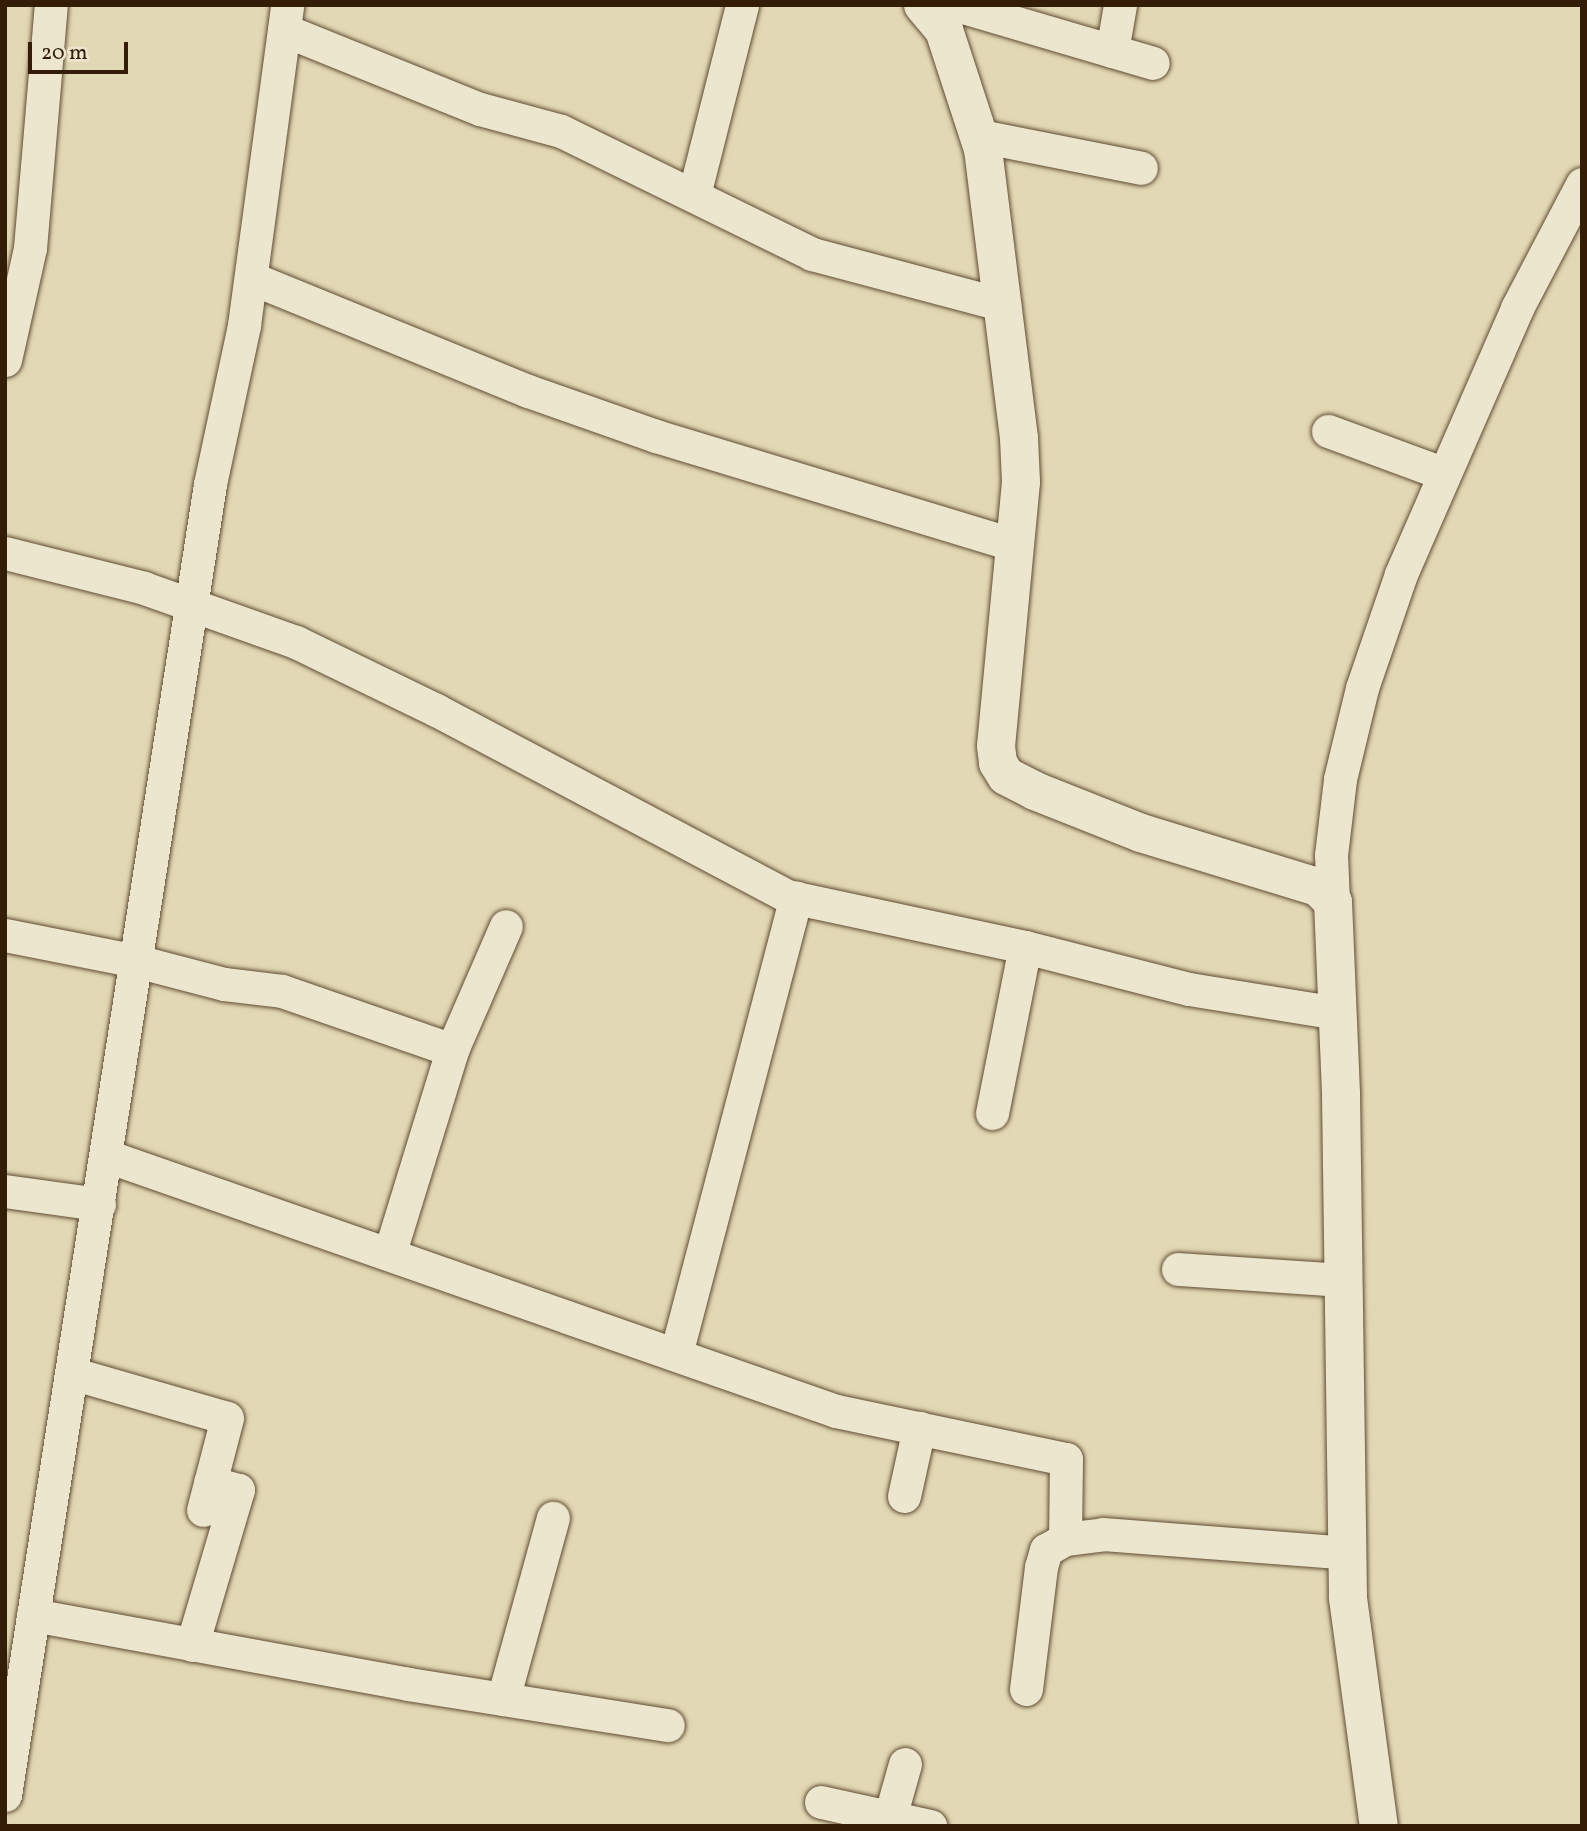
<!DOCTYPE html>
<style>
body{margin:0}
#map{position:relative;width:1587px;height:1831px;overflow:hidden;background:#e2d8b4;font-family:Vollkorn,serif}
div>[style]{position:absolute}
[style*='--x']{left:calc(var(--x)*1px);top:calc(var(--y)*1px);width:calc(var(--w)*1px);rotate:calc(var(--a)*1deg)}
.roads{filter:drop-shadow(0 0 2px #604c32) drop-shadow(0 0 2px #604c32)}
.minor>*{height:33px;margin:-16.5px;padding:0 16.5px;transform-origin:16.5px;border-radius:16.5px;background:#ece6ce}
.tertiary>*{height:38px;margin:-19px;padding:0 19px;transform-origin:19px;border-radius:19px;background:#ece6ce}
span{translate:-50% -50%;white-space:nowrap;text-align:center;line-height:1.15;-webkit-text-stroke:5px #ece6ce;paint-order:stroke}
.frame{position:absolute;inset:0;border:7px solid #341d06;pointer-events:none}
.scale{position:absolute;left:28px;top:42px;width:100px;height:32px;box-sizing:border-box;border:4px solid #341d06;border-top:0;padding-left:9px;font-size:21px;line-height:24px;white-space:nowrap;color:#341d06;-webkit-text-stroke:5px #ece6ce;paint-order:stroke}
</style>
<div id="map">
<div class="roads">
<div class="minor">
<div style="--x:956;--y:5;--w:205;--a:16.4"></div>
<div style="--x:284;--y:30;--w:211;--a:22"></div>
<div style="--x:480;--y:109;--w:84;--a:15.2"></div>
<div style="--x:561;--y:131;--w:280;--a:26.1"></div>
<div style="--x:812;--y:254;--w:199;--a:14.9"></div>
<div style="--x:1112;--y:51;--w:47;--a:-80.1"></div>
<div style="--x:980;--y:136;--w:164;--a:11.2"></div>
<div style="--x:694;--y:195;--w:196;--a:-75.8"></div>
<div style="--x:251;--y:278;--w:299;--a:22.2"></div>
<div style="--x:528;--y:391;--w:136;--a:19.4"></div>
<div style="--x:656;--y:436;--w:375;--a:16.9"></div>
<div style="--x:5;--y:360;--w:115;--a:-77.4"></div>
<div style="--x:30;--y:248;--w:244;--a:-85.1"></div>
<div style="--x:1328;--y:431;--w:121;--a:20.2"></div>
<div style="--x:5;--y:553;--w:143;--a:14.1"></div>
<div style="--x:144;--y:588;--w:161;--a:19.6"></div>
<div style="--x:296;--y:642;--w:156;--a:25.9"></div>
<div style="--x:436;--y:710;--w:397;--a:27.9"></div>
<div style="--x:787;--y:896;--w:243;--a:12.1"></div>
<div style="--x:1025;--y:947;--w:169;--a:14.4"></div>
<div style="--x:1189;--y:989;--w:150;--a:9.2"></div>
<div style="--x:1333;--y:902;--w:47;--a:-92.4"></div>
<div style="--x:1331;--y:855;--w:77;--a:-83.2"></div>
<div style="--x:1340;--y:779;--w:94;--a:-76.4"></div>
<div style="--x:1362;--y:688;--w:120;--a:-71.1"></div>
<div style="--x:1401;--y:574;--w:290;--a:-66.4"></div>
<div style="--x:1517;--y:308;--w:140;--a:-62.3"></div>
<div style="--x:5;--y:935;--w:134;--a:11.2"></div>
<div style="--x:136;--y:961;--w:91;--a:14.6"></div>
<div style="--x:224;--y:984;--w:58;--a:6.9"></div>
<div style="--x:282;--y:991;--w:180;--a:19.1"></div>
<div style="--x:992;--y:1113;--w:169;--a:-78.8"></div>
<div style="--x:107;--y:1156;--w:772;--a:19.28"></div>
<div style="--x:836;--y:1411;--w:235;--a:11.8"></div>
<div style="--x:1066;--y:1459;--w:80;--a:90.7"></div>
<div style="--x:5;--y:1191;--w:95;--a:7.9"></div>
<div style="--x:390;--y:1252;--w:211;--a:-72.9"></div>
<div style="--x:452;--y:1050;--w:135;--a:-66.5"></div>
<div style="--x:1178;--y:1269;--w:167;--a:3.8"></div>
<div style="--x:676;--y:1354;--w:472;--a:-75.3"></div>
<div style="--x:71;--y:1373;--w:162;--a:16.1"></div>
<div style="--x:227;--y:1418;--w:95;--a:104.6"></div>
<div style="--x:904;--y:1496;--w:70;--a:-77.6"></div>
<div style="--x:33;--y:1615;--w:381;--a:10.4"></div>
<div style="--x:408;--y:1684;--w:263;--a:9"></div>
<div style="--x:192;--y:1645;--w:162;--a:-73.5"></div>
<div style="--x:238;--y:1490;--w:29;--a:-164"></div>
<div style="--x:1026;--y:1689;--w:123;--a:-83"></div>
<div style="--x:1041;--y:1567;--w:18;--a:-74"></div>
<div style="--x:1046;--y:1550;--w:22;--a:-30"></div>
<div style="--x:1065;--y:1539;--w:38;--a:-7"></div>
<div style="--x:1103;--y:1534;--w:246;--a:4.4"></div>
<div style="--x:503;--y:1699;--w:188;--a:-74.6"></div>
<div style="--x:5;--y:1795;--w:1327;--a:-81.11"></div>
<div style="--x:210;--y:484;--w:163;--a:-77.9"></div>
<div style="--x:244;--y:325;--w:323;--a:-82.3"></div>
<div style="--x:821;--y:1802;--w:112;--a:12.4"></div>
<div style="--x:890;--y:1817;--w:55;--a:-74.2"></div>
</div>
<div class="tertiary">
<div style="--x:923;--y:5;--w:33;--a:50"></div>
<div style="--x:944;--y:30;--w:125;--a:71.9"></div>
<div style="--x:983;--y:149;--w:291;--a:82.9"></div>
<div style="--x:1019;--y:438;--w:44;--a:87.4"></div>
<div style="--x:1021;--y:482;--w:265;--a:95.4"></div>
<div style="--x:996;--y:746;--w:17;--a:83"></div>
<div style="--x:998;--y:763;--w:15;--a:58"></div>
<div style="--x:1006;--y:776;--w:33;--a:27"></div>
<div style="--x:1035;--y:791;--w:114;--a:21.6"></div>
<div style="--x:1141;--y:833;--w:185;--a:17"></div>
<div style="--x:1318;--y:887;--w:21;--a:45"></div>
<div style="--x:1333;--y:902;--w:193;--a:87.6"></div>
<div style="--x:1341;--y:1095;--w:503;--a:89.2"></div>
<div style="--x:1348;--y:1598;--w:230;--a:82.3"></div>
</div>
</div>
<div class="frame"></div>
<div class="scale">20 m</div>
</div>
